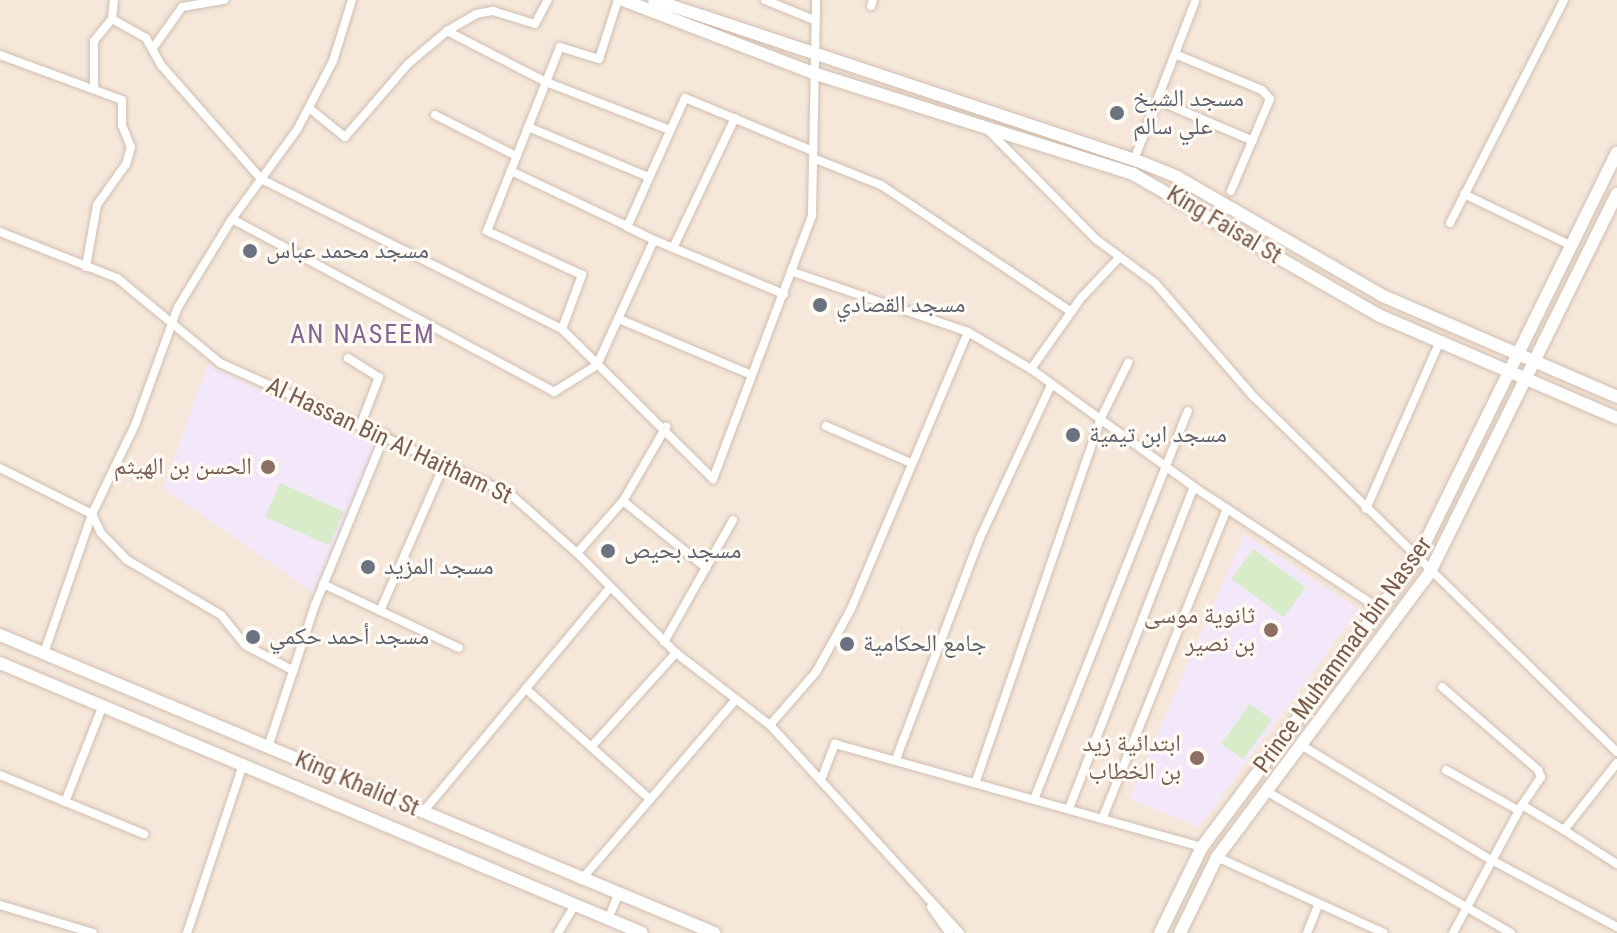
<!DOCTYPE html>
<meta charset="utf-8">
<style>
body{margin:0}
#map{position:relative;width:1617px;height:933px;overflow:hidden;background:#fdf6ec;font-family:"Roboto Condensed","Noto Naskh Arabic",sans-serif}
div>[style]{position:absolute}
[style*='--x']{left:calc(var(--x)*1px);top:calc(var(--y)*1px);width:calc(var(--w)*1px);rotate:calc(var(--a)*1deg)}
.residential>*{inset:0;background:#f5e8da;transform-origin:0 0}
.education>*{inset:0;background:#f3e8fa}
.green>*{inset:0;background:#d8ecc9;transform-origin:0 0}
.roads{filter:drop-shadow(0 0 2px #d1beb0) drop-shadow(0 0 2px #d1beb0)}
.street>*{height:8px;margin:-4px;padding:0 4px;transform-origin:4px;border-radius:4px;background:#fff}
.secondary>*{height:12px;margin:-6px;padding:0 6px;transform-origin:6px;border-radius:6px;background:#fff}
.dots>*{width:22px;height:22px;translate:-50% -50%;box-sizing:border-box;border:4px solid #fffaf3;border-radius:50%}
span{translate:-50% -50%;white-space:nowrap;text-align:center;line-height:1.15;-webkit-text-stroke:6px #fffaf3;paint-order:stroke}
.worship-label{font-size:24px;color:#5b616d}
.left{translate:0 -50%;text-align:left}
.street-label{font-size:24px;color:#7a5c4d}
.education-label{font-size:24px;color:#785e54}
.right{translate:-100% -50%;text-align:right}
.neighbourhood-label{font-size:26px;color:#846695;letter-spacing:2px}
</style>
<div id="map">
<div class="residential">
<div style="left:0;top:0;width:1617px;height:933px"></div>
</div>
<div class="education">
<div style="clip-path:polygon(208px 364px,375px 446px,314px 593px,163px 488px)"></div>
<div style="clip-path:polygon(1244px 534px,1359px 609px,1199px 827px,1129px 799px)"></div>
</div>
<div class="green">
<div style="left:280px;top:483px;width:70px;height:37px;rotate:24deg"></div>
<div style="left:1253px;top:549px;width:65px;height:37px;rotate:36deg"></div>
<div style="left:1250px;top:704px;width:27px;height:49px;rotate:36deg"></div>
</div>
<div class="roads">
<div class="street">
<div style="--x:114;--y:0;--w:19;--a:96"></div>
<div style="--x:112;--y:19;--w:39;--a:29"></div>
<div style="--x:146;--y:38;--w:31;--a:61"></div>
<div style="--x:161;--y:65;--w:152;--a:48.7"></div>
<div style="--x:261;--y:179;--w:336;--a:26.5"></div>
<div style="--x:562;--y:329;--w:213;--a:44.8"></div>
<div style="--x:713;--y:479;--w:282;--a:-69.4"></div>
<div style="--x:812;--y:215;--w:215;--a:-88.9"></div>
<div style="--x:765;--y:0;--w:53;--a:22.2"></div>
<div style="--x:871;--y:6;--w:6;--a:-72"></div>
<div style="--x:447;--y:31;--w:111;--a:27.3"></div>
<div style="--x:546;--y:82;--w:133;--a:21.2"></div>
<div style="--x:153;--y:48;--w:50;--a:-54.7"></div>
<div style="--x:182;--y:7;--w:43;--a:-9.5"></div>
<div style="--x:1175;--y:54;--w:94;--a:22.5"></div>
<div style="--x:1262;--y:90;--w:12;--a:48"></div>
<div style="--x:1270;--y:99;--w:100;--a:113"></div>
<div style="--x:0;--y:55;--w:130;--a:20.2"></div>
<div style="--x:122;--y:100;--w:25;--a:90"></div>
<div style="--x:122;--y:125;--w:24;--a:68"></div>
<div style="--x:131;--y:147;--w:18;--a:106"></div>
<div style="--x:126;--y:164;--w:50;--a:125.3"></div>
<div style="--x:97;--y:205;--w:63;--a:100.1"></div>
<div style="--x:94;--y:86;--w:45;--a:-90"></div>
<div style="--x:94;--y:41;--w:28;--a:-51"></div>
<div style="--x:1157;--y:100;--w:104;--a:23.1"></div>
<div style="--x:309;--y:108;--w:46;--a:38.9"></div>
<div style="--x:345;--y:137;--w:96;--a:-49.2"></div>
<div style="--x:408;--y:64;--w:51;--a:-40.2"></div>
<div style="--x:447;--y:31;--w:34;--a:-30"></div>
<div style="--x:476;--y:14;--w:17;--a:-10"></div>
<div style="--x:493;--y:11;--w:44;--a:17.2"></div>
<div style="--x:535;--y:24;--w:27;--a:-62"></div>
<div style="--x:435;--y:115;--w:91;--a:26.8"></div>
<div style="--x:528;--y:127;--w:131;--a:22.5"></div>
<div style="--x:988;--y:130;--w:155;--a:45.3"></div>
<div style="--x:1097;--y:240;--w:72;--a:36.6"></div>
<div style="--x:1155;--y:283;--w:150;--a:49.1"></div>
<div style="--x:1253;--y:396;--w:509;--a:44.36"></div>
<div style="--x:813;--y:158;--w:73;--a:21.7"></div>
<div style="--x:881;--y:185;--w:227;--a:33.7"></div>
<div style="--x:1134;--y:160;--w:169;--a:-68.9"></div>
<div style="--x:511;--y:171;--w:128;--a:25.4"></div>
<div style="--x:1464;--y:194;--w:120;--a:25.7"></div>
<div style="--x:232;--y:219;--w:366;--a:28.2"></div>
<div style="--x:554;--y:392;--w:51;--a:-32.1"></div>
<div style="--x:597;--y:365;--w:137;--a:-65.5"></div>
<div style="--x:654;--y:240;--w:141;--a:22.6"></div>
<div style="--x:1450;--y:223;--w:250;--a:-62.9"></div>
<div style="--x:0;--y:232;--w:126;--a:21.5"></div>
<div style="--x:117;--y:278;--w:134;--a:39.5"></div>
<div style="--x:220;--y:363;--w:318;--a:24.3"></div>
<div style="--x:510;--y:494;--w:89;--a:41.4"></div>
<div style="--x:577;--y:553;--w:141;--a:45.3"></div>
<div style="--x:676;--y:653;--w:118;--a:37.5"></div>
<div style="--x:770;--y:725;--w:282;--a:47.6"></div>
<div style="--x:654;--y:240;--w:30;--a:-154"></div>
<div style="--x:627;--y:227;--w:141;--a:-65.8"></div>
<div style="--x:685;--y:98;--w:139;--a:22.5"></div>
<div style="--x:673;--y:248;--w:144;--a:-64.5"></div>
<div style="--x:793;--y:272;--w:185;--a:18.9"></div>
<div style="--x:968;--y:332;--w:73;--a:30.4"></div>
<div style="--x:1031;--y:369;--w:201;--a:35.9"></div>
<div style="--x:1194;--y:487;--w:222;--a:33.3"></div>
<div style="--x:619;--y:319;--w:141;--a:22.9"></div>
<div style="--x:562;--y:329;--w:58;--a:-69.7"></div>
<div style="--x:582;--y:275;--w:105;--a:-155.1"></div>
<div style="--x:487;--y:231;--w:198;--a:-68.4"></div>
<div style="--x:560;--y:47;--w:41;--a:17.1"></div>
<div style="--x:599;--y:59;--w:62;--a:-72.1"></div>
<div style="--x:348;--y:358;--w:36;--a:32"></div>
<div style="--x:379;--y:377;--w:50;--a:111"></div>
<div style="--x:1031;--y:369;--w:87;--a:-54.8"></div>
<div style="--x:1081;--y:298;--w:55;--a:-46.5"></div>
<div style="--x:826;--y:426;--w:93;--a:23.5"></div>
<div style="--x:0;--y:468;--w:103;--a:26.6"></div>
<div style="--x:92;--y:514;--w:21;--a:65"></div>
<div style="--x:101;--y:533;--w:37;--a:46"></div>
<div style="--x:127;--y:560;--w:109;--a:30.3"></div>
<div style="--x:221;--y:615;--w:38;--a:51"></div>
<div style="--x:245;--y:645;--w:55;--a:28"></div>
<div style="--x:623;--y:501;--w:107;--a:38.9"></div>
<div style="--x:1366;--y:509;--w:184;--a:-66.2"></div>
<div style="--x:577;--y:553;--w:69;--a:-48.5"></div>
<div style="--x:623;--y:501;--w:86;--a:-59.8"></div>
<div style="--x:323;--y:584;--w:150;--a:25.2"></div>
<div style="--x:380;--y:611;--w:162;--a:-66.3"></div>
<div style="--x:664;--y:642;--w:140;--a:-60.5"></div>
<div style="--x:44;--y:653;--w:147;--a:-70.9"></div>
<div style="--x:92;--y:514;--w:99;--a:-64.2"></div>
<div style="--x:135;--y:425;--w:126;--a:-70"></div>
<div style="--x:178;--y:307;--w:103;--a:-58.5"></div>
<div style="--x:232;--y:219;--w:110;--a:-53.9"></div>
<div style="--x:297;--y:130;--w:78;--a:-62.4"></div>
<div style="--x:333;--y:61;--w:64;--a:-72.7"></div>
<div style="--x:1442;--y:687;--w:127;--a:40.8"></div>
<div style="--x:1538;--y:770;--w:8;--a:67"></div>
<div style="--x:1541;--y:777;--w:34;--a:124"></div>
<div style="--x:526;--y:689;--w:166;--a:41.6"></div>
<div style="--x:770;--y:725;--w:70;--a:-49"></div>
<div style="--x:816;--y:672;--w:72;--a:-60.9"></div>
<div style="--x:851;--y:609;--w:301;--a:-67.1"></div>
<div style="--x:1301;--y:745;--w:214;--a:31.2"></div>
<div style="--x:1484;--y:856;--w:151;--a:28.1"></div>
<div style="--x:268;--y:747;--w:150;--a:-71.7"></div>
<div style="--x:315;--y:605;--w:185;--a:-67.7"></div>
<div style="--x:591;--y:747;--w:127;--a:-47.9"></div>
<div style="--x:896;--y:759;--w:236;--a:-69.2"></div>
<div style="--x:980;--y:538;--w:169;--a:-65.1"></div>
<div style="--x:1446;--y:770;--w:82;--a:29.1"></div>
<div style="--x:0;--y:775;--w:156;--a:22.3"></div>
<div style="--x:821;--y:780;--w:39;--a:-69"></div>
<div style="--x:835;--y:744;--w:381;--a:15.7"></div>
<div style="--x:976;--y:781;--w:382;--a:-71"></div>
<div style="--x:1100;--y:420;--w:64;--a:-63.8"></div>
<div style="--x:1266;--y:791;--w:283;--a:30.1"></div>
<div style="--x:1035;--y:797;--w:415;--a:-68.4"></div>
<div style="--x:65;--y:802;--w:104;--a:-68.6"></div>
<div style="--x:1070;--y:806;--w:342;--a:-68.8"></div>
<div style="--x:423;--y:812;--w:290;--a:-50.2"></div>
<div style="--x:1103;--y:817;--w:332;--a:-68.1"></div>
<div style="--x:1564;--y:830;--w:63;--a:32.7"></div>
<div style="--x:1217;--y:857;--w:183;--a:24.5"></div>
<div style="--x:581;--y:880;--w:238;--a:-49.4"></div>
<div style="--x:0;--y:905;--w:97;--a:16.8"></div>
<div style="--x:931;--y:907;--w:32;--a:55"></div>
<div style="--x:608;--y:919;--w:26;--a:-67"></div>
<div style="--x:187;--y:933;--w:177;--a:-71.6"></div>
<div style="--x:558;--y:933;--w:33;--a:-59"></div>
<div style="--x:1307;--y:933;--w:31;--a:-68"></div>
<div style="--x:1453;--y:933;--w:145;--a:-61.7"></div>
<div style="--x:1522;--y:805;--w:49;--a:30.8"></div>
<div style="--x:1564;--y:830;--w:85;--a:-51.7"></div>
</div>
<div class="secondary">
<div style="--x:623;--y:0;--w:204;--a:21"></div>
<div style="--x:813;--y:73;--w:336;--a:17.5"></div>
<div style="--x:1133;--y:174;--w:283;--a:29.9"></div>
<div style="--x:1378;--y:315;--w:260;--a:23.3"></div>
<div style="--x:654;--y:0;--w:515;--a:18.43"></div>
<div style="--x:1143;--y:163;--w:37;--a:22"></div>
<div style="--x:1177;--y:177;--w:238;--a:30"></div>
<div style="--x:1383;--y:296;--w:255;--a:23.3"></div>
<div style="--x:0;--y:635;--w:774;--a:22.65"></div>
<div style="--x:0;--y:663;--w:696;--a:22.81"></div>
<div style="--x:1160;--y:933;--w:96;--a:-64"></div>
<div style="--x:1202;--y:847;--w:359;--a:-53.3"></div>
<div style="--x:1417;--y:559;--w:453;--a:-63.8"></div>
<div style="--x:1180;--y:933;--w:85;--a:-64"></div>
<div style="--x:1217;--y:857;--w:356;--a:-53.2"></div>
<div style="--x:1430;--y:572;--w:422;--a:-63.7"></div>
</div>
</div>
<div class="dots">
<div style="left:1117px;top:113px;background:#6b7280"></div>
<div style="left:250px;top:251px;background:#6b7280"></div>
<div style="left:820px;top:305px;background:#6b7280"></div>
<div style="left:1073px;top:435px;background:#6b7280"></div>
<div style="left:268px;top:467px;background:#8d6e63"></div>
<div style="left:608px;top:551px;background:#6b7280"></div>
<div style="left:368px;top:567px;background:#6b7280"></div>
<div style="left:1271px;top:630px;background:#8d6e63"></div>
<div style="left:253px;top:637px;background:#6b7280"></div>
<div style="left:847px;top:644px;background:#6b7280"></div>
<div style="left:1197px;top:758px;background:#8d6e63"></div>
</div>
<div class="worship-label">
<span class="left" style="left:1133px;top:113px">مسجد الشيخ<br>علي سالم</span>
<span class="left" style="left:266px;top:251px">مسجد محمد عباس</span>
<span class="left" style="left:836px;top:305px">مسجد القصادي</span>
<span class="left" style="left:1089px;top:435px">مسجد ابن تيمية</span>
<span class="left" style="left:624px;top:551px">مسجد بحيص</span>
<span class="left" style="left:384px;top:567px">مسجد المزيد</span>
<span class="left" style="left:269px;top:637px">مسجد أحمد حكمي</span>
<span class="left" style="left:863px;top:644px">جامع الحكامية</span>
</div>
<div class="street-label">
<span style="left:1224px;top:225px;rotate:31deg">King Faisal St</span>
<span style="left:389px;top:441px;rotate:25deg">Al Hassan Bin Al Haitham St</span>
<span style="left:1343px;top:655px;rotate:-54deg">Prince Muhammad bin Nasser</span>
<span style="left:357px;top:784px;rotate:23deg">King Khalid St</span>
</div>
<div class="education-label">
<span class="right" style="left:252px;top:467px">الحسن بن الهيثم</span>
<span class="right" style="left:1255px;top:630px">ثانوية موسى<br>بن نصير</span>
<span class="right" style="left:1181px;top:758px">ابتدائية زيد<br>بن الخطاب</span>
</div>
<div class="neighbourhood-label">
<span style="left:363px;top:335px">AN NASEEM</span>
</div>
</div>
